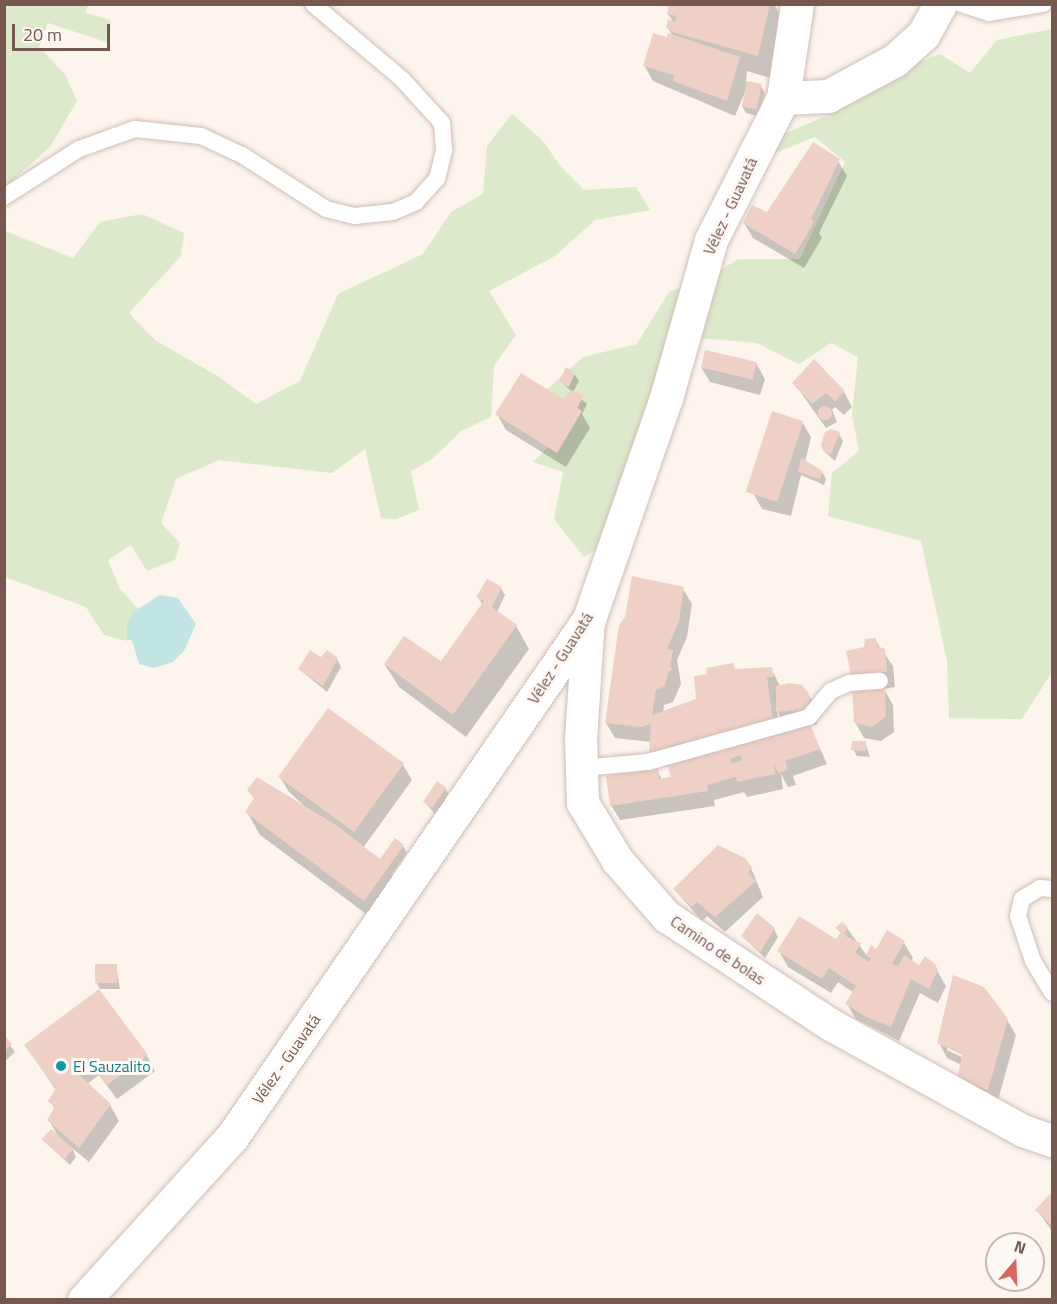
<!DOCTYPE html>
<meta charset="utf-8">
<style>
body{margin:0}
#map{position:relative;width:1057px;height:1304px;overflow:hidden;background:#fcf4ed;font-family:"Titillium Web",sans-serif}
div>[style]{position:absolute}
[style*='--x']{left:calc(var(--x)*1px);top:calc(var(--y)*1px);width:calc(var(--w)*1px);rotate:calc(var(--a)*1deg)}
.green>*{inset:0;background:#dce9cb}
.water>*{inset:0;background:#c2e5e4}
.shadow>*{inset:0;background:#0003}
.building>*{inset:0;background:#efd0c7;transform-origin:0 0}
.round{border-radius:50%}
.roads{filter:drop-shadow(0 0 2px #d0bdb5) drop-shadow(0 0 2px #d0bdb5)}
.lane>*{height:16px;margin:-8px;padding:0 8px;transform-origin:8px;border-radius:8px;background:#fff}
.street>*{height:32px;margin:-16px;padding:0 16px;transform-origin:16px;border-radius:16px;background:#fff}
.secondary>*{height:33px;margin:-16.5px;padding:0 16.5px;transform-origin:16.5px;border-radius:16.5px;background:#fff}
.dots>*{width:16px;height:16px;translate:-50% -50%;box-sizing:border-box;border:3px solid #fef8f4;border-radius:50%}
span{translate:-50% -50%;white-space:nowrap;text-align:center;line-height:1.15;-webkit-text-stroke:6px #fef8f4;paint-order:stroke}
.street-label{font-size:16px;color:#765850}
.culture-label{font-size:16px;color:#0d838f}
.left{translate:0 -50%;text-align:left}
.frame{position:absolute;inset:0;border:6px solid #765850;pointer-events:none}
.north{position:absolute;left:985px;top:1232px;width:60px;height:60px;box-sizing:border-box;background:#fef8f4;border:2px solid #c8b8b2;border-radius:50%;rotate:19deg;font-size:16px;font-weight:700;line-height:24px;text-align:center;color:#765850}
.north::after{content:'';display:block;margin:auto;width:21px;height:27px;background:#db665d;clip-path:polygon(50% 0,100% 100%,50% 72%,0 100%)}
.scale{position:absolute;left:12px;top:24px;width:98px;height:27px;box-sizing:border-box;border:3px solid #765850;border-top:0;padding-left:8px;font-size:18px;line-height:21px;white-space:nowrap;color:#765850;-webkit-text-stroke:4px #fef8f4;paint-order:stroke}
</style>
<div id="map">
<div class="green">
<div style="clip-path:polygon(5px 5px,88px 5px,85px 13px,111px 20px,109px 43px,48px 23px,39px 47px,65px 74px,77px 101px,50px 147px,5px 187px)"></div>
<div style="clip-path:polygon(1052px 29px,1052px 672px,1022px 719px,949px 718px,947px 661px,921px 541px,828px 516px,832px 473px,859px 451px,852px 415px,858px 357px,831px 343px,799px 364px,757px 343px,698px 338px,610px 542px,584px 557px,554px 519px,563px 472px,533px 462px,553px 442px,545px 391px,583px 357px,637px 344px,669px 292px,718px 272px,738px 259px,800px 259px,845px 162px,815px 137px,772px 154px,779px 136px,826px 116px,910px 66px,940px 54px,970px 73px,997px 40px)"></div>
<div style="clip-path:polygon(512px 114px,542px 140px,561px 167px,584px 190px,636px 187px,650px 210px,595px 220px,555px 256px,489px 291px,516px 335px,494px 366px,491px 417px,461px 431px,432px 459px,411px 471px,419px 510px,396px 519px,381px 518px,365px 449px,332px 473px,219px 460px,176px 479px,161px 523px,180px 543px,175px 560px,147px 571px,131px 545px,108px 560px,120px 589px,141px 612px,127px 641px,104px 635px,86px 607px,5px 577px,5px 231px,73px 258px,100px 222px,142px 214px,184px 233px,181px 256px,129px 313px,156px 341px,216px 375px,256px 404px,300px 381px,338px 294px,423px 254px,451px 212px,483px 194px,487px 146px)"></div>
</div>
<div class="water">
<div style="clip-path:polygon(160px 595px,178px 598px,196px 624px,184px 651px,173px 662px,154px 668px,139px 664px,132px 641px,127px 639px,127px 626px,133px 612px)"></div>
</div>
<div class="shadow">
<div style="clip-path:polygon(671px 4px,774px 4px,783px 20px,770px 78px,747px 71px,746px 82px,761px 86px,765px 93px,758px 116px,746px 113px,742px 106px,748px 85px,735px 116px,653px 81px,644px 65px,673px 36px,667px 27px,674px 23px,668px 14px)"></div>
<div style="clip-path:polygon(838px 161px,847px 176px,819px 233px,822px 238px,804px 268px,753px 238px,744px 223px,768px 214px)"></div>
<div style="clip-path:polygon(756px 363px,765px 379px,760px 395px,710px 382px,701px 367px)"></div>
<div style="clip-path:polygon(574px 374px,579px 381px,573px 392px,587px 404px,582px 414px,590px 428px,566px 467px,506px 430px,497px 414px,567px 404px,572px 392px,561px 381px)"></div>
<div style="clip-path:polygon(794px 383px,844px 392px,852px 407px,844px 415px,835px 407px,832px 410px,837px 422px,826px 428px)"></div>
<div style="clip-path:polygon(802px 422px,811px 437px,805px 462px,822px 472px,826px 479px,824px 485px,801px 475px,791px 516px,762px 509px,753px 493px)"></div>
<div style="clip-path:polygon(839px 434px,843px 441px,835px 461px,824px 451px)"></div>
<div style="clip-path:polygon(501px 588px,505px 595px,497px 612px,516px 626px,529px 649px,466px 737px,399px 687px,385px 665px,441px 663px,482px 604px,478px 597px)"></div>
<div style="clip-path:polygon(evenodd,683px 589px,692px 604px,687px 637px,677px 660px,681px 684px,673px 702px,664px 705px,663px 713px,698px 701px,736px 671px,771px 668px,781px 688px,808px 694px,817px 710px,817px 724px,810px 726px,827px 764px,793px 776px,796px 785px,788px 787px,781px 774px,783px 789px,747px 797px,744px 792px,714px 800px,715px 806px,620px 820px,611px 805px,657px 770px,662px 780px,673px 778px,670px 766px,659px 767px,651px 752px,651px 742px,615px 738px,606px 723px,683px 589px,777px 711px,786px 726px,780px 732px,777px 711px)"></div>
<div style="clip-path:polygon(875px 640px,893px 666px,895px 687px,884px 689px,893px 705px,894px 732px,881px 741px,864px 738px,855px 722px,865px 649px)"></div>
<div style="clip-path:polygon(321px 659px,337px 659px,341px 667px,327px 692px,299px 669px)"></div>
<div style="clip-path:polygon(865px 742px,870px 757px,857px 756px,853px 749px)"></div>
<div style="clip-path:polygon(403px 765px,412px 780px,363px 848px,385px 865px,403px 846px,407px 853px,392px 874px,400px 890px,377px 922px,260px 835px,247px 812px,255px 800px,249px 790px,312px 813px,289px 792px,280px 777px)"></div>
<div style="clip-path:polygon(445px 788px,449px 795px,435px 814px,424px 801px)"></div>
<div style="clip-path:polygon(751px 868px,763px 897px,725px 932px,707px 916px,702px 921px,675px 890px)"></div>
<div style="clip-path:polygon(837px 928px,847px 928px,867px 956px,871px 947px,875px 950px,904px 943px,913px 958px,911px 961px,919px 967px,934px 965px,943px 981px,946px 986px,938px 1003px,920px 993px,899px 1041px,856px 1019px,847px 1004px,854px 993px,838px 982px,831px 993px,788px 967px,779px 951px,837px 941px,841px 934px)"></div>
<div style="clip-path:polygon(774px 929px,778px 937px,765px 958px,742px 936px)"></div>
<div style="clip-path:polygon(116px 966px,120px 989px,100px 989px,96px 982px)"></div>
<div style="clip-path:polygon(evenodd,1007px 1020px,1016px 1035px,997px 1104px,967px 1094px,961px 1065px,947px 1058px,939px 1043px,1007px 1020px,947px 1046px,969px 1057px,968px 1060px,947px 1050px,947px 1046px)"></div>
<div style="clip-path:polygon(4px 1037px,15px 1052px,4px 1062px)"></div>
<div style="clip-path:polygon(26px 1046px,147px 1056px,155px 1071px,117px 1099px,99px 1075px,87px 1084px,110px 1105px,119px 1121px,89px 1162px,72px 1148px,76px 1157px,70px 1165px,44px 1140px,59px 1138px,49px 1120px,55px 1109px,50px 1101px,56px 1090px)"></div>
<div style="clip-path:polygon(1052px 1194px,1052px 1231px,1037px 1210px)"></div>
</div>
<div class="building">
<div style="clip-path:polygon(669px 4px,770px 4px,758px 56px,672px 32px,666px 27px,668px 19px,675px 22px,676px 16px,667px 14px)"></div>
<div style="clip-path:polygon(653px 33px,667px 37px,668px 33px,740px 57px,727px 101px,673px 81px,674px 75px,643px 66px)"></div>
<div style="left:747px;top:81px;width:15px;height:26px;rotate:11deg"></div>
<div style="clip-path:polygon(813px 142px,840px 159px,811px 219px,814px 222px,795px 254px,743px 223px,752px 205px,767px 212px)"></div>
<div style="left:705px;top:350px;width:53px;height:18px;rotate:13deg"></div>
<div style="clip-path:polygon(814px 359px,845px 391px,835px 401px,826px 393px,812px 404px,792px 383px)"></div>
<div style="clip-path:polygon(566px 367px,575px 373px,569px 387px,559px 381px)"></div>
<div style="clip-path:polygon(521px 373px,563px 399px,572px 390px,584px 396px,577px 408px,582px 411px,557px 453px,495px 414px)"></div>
<div class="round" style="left:818px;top:406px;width:14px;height:14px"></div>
<div style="left:772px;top:411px;width:33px;height:85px;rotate:18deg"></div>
<div style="clip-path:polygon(831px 429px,840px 432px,831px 454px,823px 451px,821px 445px,825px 432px)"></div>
<div style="clip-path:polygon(801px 458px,823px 471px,820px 479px,798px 472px)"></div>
<div style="clip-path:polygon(632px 576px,684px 587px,679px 621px,667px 649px,673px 650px,670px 667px,673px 668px,668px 672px,665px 686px,656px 690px,652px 715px,696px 699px,694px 676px,707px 674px,706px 668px,733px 663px,735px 669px,772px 667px,774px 677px,767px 677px,773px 722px,670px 746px,671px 750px,649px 752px,651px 724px,641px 727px,605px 723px,619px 625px,625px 617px)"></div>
<div style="clip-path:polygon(487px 579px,502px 587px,492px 607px,517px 625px,453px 715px,384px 664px,404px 636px,441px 661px,484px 601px,476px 597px)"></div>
<div style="clip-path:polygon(876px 638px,877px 646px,885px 649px,887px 672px,852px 679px,846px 651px,864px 647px,865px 639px)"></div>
<div style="clip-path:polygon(310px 650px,321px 657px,327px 650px,338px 658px,323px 686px,298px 669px)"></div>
<div style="clip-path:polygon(789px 683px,802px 685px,809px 694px,809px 709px,776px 712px,776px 686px)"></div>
<div style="clip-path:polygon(852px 686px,885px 688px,886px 716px,872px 727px,854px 723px)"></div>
<div style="left:328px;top:708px;width:94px;height:85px;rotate:36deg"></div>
<div style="clip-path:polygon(evenodd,809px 721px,820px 749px,785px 761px,788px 770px,778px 773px,774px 764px,775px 774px,737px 782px,736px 777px,707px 785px,708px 791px,610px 806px,606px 776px,658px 768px,659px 779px,671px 777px,667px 763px,809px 721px,740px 755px,742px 760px,732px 764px,730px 759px,740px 755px)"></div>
<div style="clip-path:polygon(852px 741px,866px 741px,866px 751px,851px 750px)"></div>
<div style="clip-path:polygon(257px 777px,336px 825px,380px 859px,395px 838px,404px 845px,364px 901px,245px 812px,254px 798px,247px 790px)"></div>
<div style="left:437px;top:781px;width:11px;height:25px;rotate:34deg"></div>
<div style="clip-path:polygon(718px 845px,745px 858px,752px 867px,748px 873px,756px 881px,715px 917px,697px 902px,692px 907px,673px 889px)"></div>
<div style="clip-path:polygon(757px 913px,775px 928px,760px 952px,741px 936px)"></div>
<div style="clip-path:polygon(799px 916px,836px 939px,841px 932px,835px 928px,842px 922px,848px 927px,844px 933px,847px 937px,861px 943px,855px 953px,869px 962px,871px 959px,866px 955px,871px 945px,876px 949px,887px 930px,905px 941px,892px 964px,898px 966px,904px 955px,919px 965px,925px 956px,935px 964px,938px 970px,929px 989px,911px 979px,891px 1027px,867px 1017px,845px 1004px,856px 986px,829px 968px,822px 979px,777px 951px)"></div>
<div style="left:95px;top:964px;width:22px;height:19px"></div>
<div style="clip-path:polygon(953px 975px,984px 987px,1008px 1019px,988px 1090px,957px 1079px,962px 1055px,937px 1043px)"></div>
<div style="clip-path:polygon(99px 989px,148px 1055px,107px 1085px,90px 1061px,76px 1072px,111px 1104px,79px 1148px,47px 1120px,55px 1107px,48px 1101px,56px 1088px,24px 1045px)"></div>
<div style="clip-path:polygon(4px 1035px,12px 1044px,4px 1052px)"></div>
<div style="left:51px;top:1129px;width:30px;height:14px;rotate:42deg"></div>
<div style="clip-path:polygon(1052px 1192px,1052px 1226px,1035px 1210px)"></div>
</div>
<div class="roads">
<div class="lane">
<div style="--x:961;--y:4;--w:29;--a:18"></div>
<div style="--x:989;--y:13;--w:55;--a:-9.5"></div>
<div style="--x:4;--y:197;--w:89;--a:-32.6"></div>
<div style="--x:79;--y:149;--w:59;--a:-19.7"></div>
<div style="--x:135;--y:129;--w:66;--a:6.1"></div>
<div style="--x:201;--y:136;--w:45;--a:24.9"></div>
<div style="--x:242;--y:155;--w:100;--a:32.7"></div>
<div style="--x:326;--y:209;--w:30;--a:14"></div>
<div style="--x:355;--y:216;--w:38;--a:-6"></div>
<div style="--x:393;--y:212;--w:25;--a:-23"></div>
<div style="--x:416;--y:202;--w:31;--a:-48"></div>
<div style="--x:437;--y:179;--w:30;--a:-76"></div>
<div style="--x:444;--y:150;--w:27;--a:-94"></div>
<div style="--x:442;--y:123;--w:59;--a:-132.3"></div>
<div style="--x:402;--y:79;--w:116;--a:-139.9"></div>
<div style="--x:582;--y:768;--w:66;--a:-5.2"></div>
<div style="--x:648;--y:762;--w:167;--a:-15.6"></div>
<div style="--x:809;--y:717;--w:34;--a:-50"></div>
<div style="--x:831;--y:691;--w:20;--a:-24"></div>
<div style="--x:849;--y:683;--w:31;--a:-4"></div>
<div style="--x:1052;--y:889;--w:12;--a:-175"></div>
<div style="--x:1040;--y:888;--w:21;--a:149"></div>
<div style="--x:1022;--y:899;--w:17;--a:103"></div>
<div style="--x:1018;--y:916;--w:47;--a:71.6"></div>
<div style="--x:1033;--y:961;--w:37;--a:59"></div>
</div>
<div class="street">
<div style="--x:589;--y:619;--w:119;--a:93.8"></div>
<div style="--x:581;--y:738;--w:65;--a:88.2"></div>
<div style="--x:583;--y:803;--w:68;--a:58.9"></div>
<div style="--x:618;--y:861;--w:74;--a:48.8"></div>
<div style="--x:667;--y:917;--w:196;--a:33.4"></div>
<div style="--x:831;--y:1025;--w:219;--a:28.9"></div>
<div style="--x:1023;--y:1131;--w:31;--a:19"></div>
</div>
<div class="secondary">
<div style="--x:783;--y:98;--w:45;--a:-2.5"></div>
<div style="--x:828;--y:96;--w:76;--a:-28.2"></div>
<div style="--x:895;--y:60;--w:38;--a:-42"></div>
<div style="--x:923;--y:35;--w:35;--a:-61"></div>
<div style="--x:84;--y:1300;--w:220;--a:-47.8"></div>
<div style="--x:232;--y:1137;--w:629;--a:-55.43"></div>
<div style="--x:589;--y:619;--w:234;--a:-70.8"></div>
<div style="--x:666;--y:398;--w:164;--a:-74.1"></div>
<div style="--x:711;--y:240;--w:159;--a:-63.1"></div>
<div style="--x:783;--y:98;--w:95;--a:-81.5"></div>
</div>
</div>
<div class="dots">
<div style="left:61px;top:1066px;background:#0f9aa8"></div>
</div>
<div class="street-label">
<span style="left:730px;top:206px;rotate:-65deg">Vélez - Guavatá</span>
<span style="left:560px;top:658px;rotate:-57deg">Vélez - Guavatá</span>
<span style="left:718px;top:950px;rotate:34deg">Camino de bolas</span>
<span style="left:286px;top:1059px;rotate:-55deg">Vélez - Guavatá</span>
</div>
<div class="culture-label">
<span class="left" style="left:73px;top:1066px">El Sauzalito</span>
</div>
<div class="frame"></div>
<div class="north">N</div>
<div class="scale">20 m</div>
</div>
